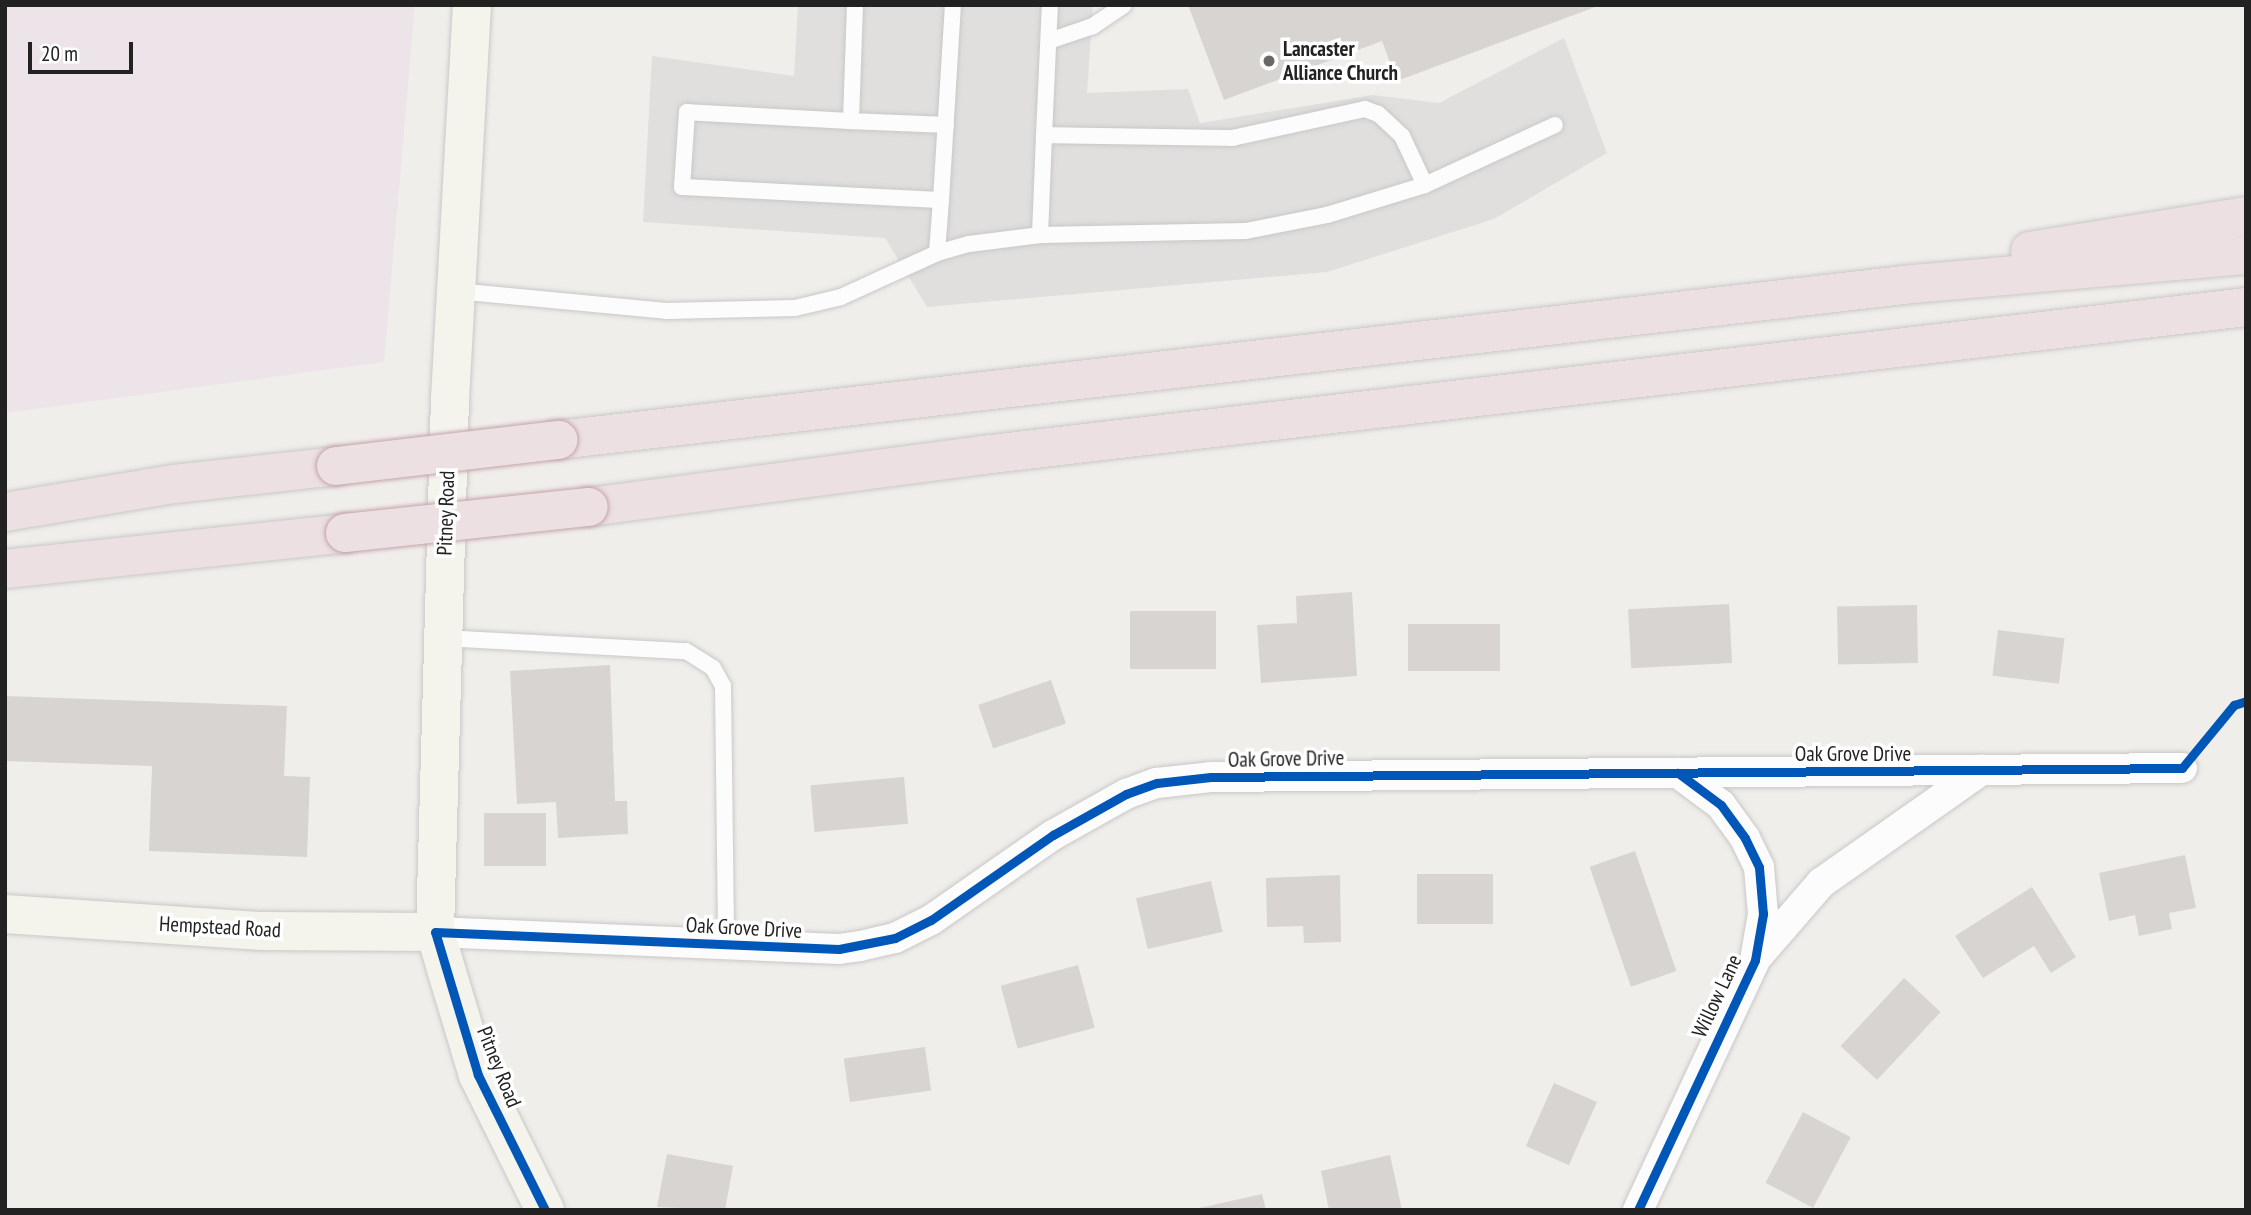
<!DOCTYPE html>
<style>
body{margin:0}
#map{position:relative;width:2251px;height:1215px;overflow:hidden;background:#f0eeeb;font-family:"PT Sans Narrow",sans-serif}
div>[style]{position:absolute}
[style*='--x']{left:calc(var(--x)*1px);top:calc(var(--y)*1px);width:calc(var(--w)*1px);rotate:calc(var(--a)*1deg)}
.industrial>*{inset:0;background:#ede4e9}
.parking>*{inset:0;background:#e0dfde}
.building>*{inset:0;background:#d7d4d2;transform-origin:0 0}
.roads{filter:drop-shadow(0 0 2px #c9c8c7) drop-shadow(0 0 2px #c9c8c7)}
.lane>*{height:16px;margin:-8px;padding:0 8px;transform-origin:8px;border-radius:8px;background:#fdfcfc}
.street>*{height:30px;margin:-15px;padding:0 15px;transform-origin:15px;border-radius:15px;background:#fdfcfc}
.secondary>*{height:38px;margin:-19px;padding:0 19px;transform-origin:19px;border-radius:19px;background:#f4f4ed}
.highway>*{height:38px;margin:-19px;padding:0 19px;transform-origin:19px;border-radius:19px;background:#ece0e2}
.bridges{filter:drop-shadow(0 0 2px #c5a2ac) drop-shadow(0 0 2px #c5a2ac)}
.highway-bridge>*{height:38px;margin:-19px;padding:0 19px;transform-origin:19px;border-radius:19px;background:#ece0e2}
.cycleway>*{height:9px;margin:-4.5px;padding:0 4.5px;transform-origin:4.5px;border-radius:4.5px;background:#0057b8}
.dots>*{width:19px;height:19px;translate:-50% -50%;box-sizing:border-box;border:4px solid #fff;border-radius:50%}
span{translate:-50% -50%;white-space:nowrap;text-align:center;line-height:1.15;-webkit-text-stroke:7px #fff;paint-order:stroke}
.poi-label{font-size:21px;color:#222;font-weight:700}
.left{translate:0 -50%;text-align:left}
.street-label{font-size:21px;color:#222}
.frame{position:absolute;inset:0;border:7px solid #222;pointer-events:none}
.scale{position:absolute;left:28px;top:42px;width:105px;height:32px;box-sizing:border-box;border:4px solid #222;border-top:0;padding-left:9px;font-size:21px;line-height:24px;white-space:nowrap;color:#222;-webkit-text-stroke:5px #fff;paint-order:stroke}
</style>
<div id="map">
<div class="industrial">
<div style="clip-path:polygon(5px 5px,415px 5px,384px 362px,5px 413px)"></div>
</div>
<div class="parking">
<div style="clip-path:polygon(798px 5px,1093px 5px,1087px 93px,1188px 89px,1200px 123px,1373px 95px,1439px 103px,1564px 38px,1607px 153px,1494px 219px,1327px 272px,927px 307px,885px 238px,643px 222px,652px 56px,794px 76px)"></div>
</div>
<div class="building">
<div style="clip-path:polygon(1188px 5px,1598px 5px,1598px 6px,1397px 81px,1382px 41px,1224px 100px)"></div>
<div style="clip-path:polygon(1352px 592px,1357px 676px,1261px 683px,1257px 625px,1297px 623px,1296px 596px)"></div>
<div style="left:1729px;top:604px;width:59px;height:101px;rotate:87deg"></div>
<div style="left:1917px;top:605px;width:58px;height:80px;rotate:89deg"></div>
<div style="left:1130px;top:611px;width:86px;height:58px"></div>
<div style="left:1500px;top:624px;width:47px;height:92px;rotate:90deg"></div>
<div style="left:1998px;top:630px;width:67px;height:46px;rotate:7deg"></div>
<div style="clip-path:polygon(610px 665px,615px 801px,627px 801px,628px 834px,558px 838px,556px 802px,517px 804px,510px 671px)"></div>
<div style="left:1051px;top:680px;width:46px;height:77px;rotate:71deg"></div>
<div style="clip-path:polygon(5px 696px,287px 706px,284px 776px,310px 777px,307px 857px,149px 851px,152px 766px,5px 761px)"></div>
<div style="left:904px;top:777px;width:47px;height:94px;rotate:85deg"></div>
<div style="left:484px;top:813px;width:62px;height:53px"></div>
<div style="left:1635px;top:851px;width:127px;height:48px;rotate:71deg"></div>
<div style="clip-path:polygon(2185px 855px,2196px 908px,2169px 913px,2172px 929px,2139px 936px,2135px 915px,2109px 921px,2099px 873px)"></div>
<div style="left:1417px;top:874px;width:76px;height:50px"></div>
<div style="clip-path:polygon(1340px 875px,1341px 942px,1304px 943px,1303px 926px,1267px 927px,1266px 878px)"></div>
<div style="left:1211px;top:881px;width:52px;height:77px;rotate:77deg"></div>
<div style="clip-path:polygon(2032px 887px,2076px 957px,2051px 973px,2034px 946px,1983px 978px,1955px 936px)"></div>
<div style="left:1078px;top:965px;width:65px;height:80px;rotate:75deg"></div>
<div style="left:1904px;top:978px;width:50px;height:93px;rotate:43deg"></div>
<div style="left:925px;top:1047px;width:44px;height:82px;rotate:82deg"></div>
<div style="left:1554px;top:1083px;width:47px;height:69px;rotate:24deg"></div>
<div style="left:1803px;top:1112px;width:54px;height:80px;rotate:28deg"></div>
<div style="clip-path:polygon(667px 1154px,733px 1166px,725px 1210px,657px 1207px)"></div>
<div style="clip-path:polygon(1390px 1155px,1402px 1210px,1329px 1210px,1321px 1171px)"></div>
<div style="clip-path:polygon(1262px 1194px,1266px 1210px,1195px 1210px,1195px 1209px)"></div>
</div>
<div class="roads">
<div class="lane">
<div style="--x:855;--y:5;--w:116;--a:92"></div>
<div style="--x:851;--y:121;--w:164;--a:-176.9"></div>
<div style="--x:687;--y:112;--w:75;--a:93.8"></div>
<div style="--x:682;--y:187;--w:259;--a:2.9"></div>
<div style="--x:941;--y:200;--w:195;--a:-86.5"></div>
<div style="--x:1049;--y:41;--w:46;--a:-18.8"></div>
<div style="--x:1093;--y:26;--w:37;--a:-34"></div>
<div style="--x:851;--y:121;--w:95;--a:2.4"></div>
<div style="--x:1425;--y:185;--w:143;--a:-24.8"></div>
<div style="--x:1040;--y:235;--w:100;--a:-87.7"></div>
<div style="--x:937;--y:253;--w:53;--a:-85.7"></div>
<div style="--x:456;--y:291;--w:211;--a:5.4"></div>
<div style="--x:666;--y:311;--w:129;--a:-1.3"></div>
<div style="--x:795;--y:308;--w:47;--a:-13.4"></div>
<div style="--x:841;--y:297;--w:106;--a:-24.6"></div>
<div style="--x:937;--y:253;--w:33;--a:-16"></div>
<div style="--x:969;--y:244;--w:72;--a:-7.2"></div>
<div style="--x:1040;--y:235;--w:206;--a:-1.1"></div>
<div style="--x:1246;--y:231;--w:83;--a:-11.2"></div>
<div style="--x:1327;--y:215;--w:102;--a:-17"></div>
<div style="--x:1425;--y:185;--w:54;--a:-115.1"></div>
<div style="--x:1402;--y:136;--w:33;--a:-137"></div>
<div style="--x:1378;--y:114;--w:14;--a:-159"></div>
<div style="--x:1365;--y:109;--w:136;--a:167.7"></div>
<div style="--x:1232;--y:138;--w:188;--a:-179.1"></div>
<div style="--x:1044;--y:135;--w:130;--a:-87.4"></div>
<div style="--x:443;--y:638;--w:243;--a:3.1"></div>
<div style="--x:686;--y:651;--w:32;--a:32"></div>
<div style="--x:713;--y:668;--w:21;--a:61"></div>
<div style="--x:723;--y:686;--w:258;--a:89.3"></div>
</div>
<div class="street">
<div style="--x:435;--y:932;--w:404;--a:2.4"></div>
<div style="--x:839;--y:949;--w:21;--a:-8"></div>
<div style="--x:860;--y:946;--w:36;--a:-13"></div>
<div style="--x:895;--y:938;--w:40;--a:-26.6"></div>
<div style="--x:931;--y:920;--w:149;--a:-34.9"></div>
<div style="--x:1053;--y:835;--w:84;--a:-29.3"></div>
<div style="--x:1126;--y:794;--w:33;--a:-20"></div>
<div style="--x:1157;--y:783;--w:54;--a:-6.3"></div>
<div style="--x:1211;--y:777;--w:971;--a:-0.53"></div>
<div style="--x:1757;--y:957;--w:98;--a:-49.1"></div>
<div style="--x:1821;--y:883;--w:197;--a:-35.1"></div>
<div style="--x:1638;--y:1210;--w:276;--a:-64.9"></div>
<div style="--x:1755;--y:960;--w:47;--a:-80.1"></div>
<div style="--x:1763;--y:914;--w:47;--a:-94.9"></div>
<div style="--x:1759;--y:867;--w:32;--a:-116"></div>
<div style="--x:1745;--y:838;--w:41;--a:-126"></div>
<div style="--x:1721;--y:805;--w:54;--a:-143.3"></div>
</div>
<div class="secondary">
<div style="--x:472;--y:5;--w:394;--a:93.2"></div>
<div style="--x:450;--y:398;--w:534;--a:91.61"></div>
<div style="--x:435;--y:932;--w:149;--a:73.3"></div>
<div style="--x:478;--y:1075;--w:151;--a:63.6"></div>
<div style="--x:5;--y:914;--w:258;--a:3.8"></div>
<div style="--x:262;--y:931;--w:173;--a:0.3"></div>
</div>
<div class="highway">
<div style="--x:2030;--y:251;--w:219;--a:-9.2"></div>
<div style="--x:558;--y:440;--w:1364;--a:-6.57"></div>
<div style="--x:1913;--y:284;--w:334;--a:-5"></div>
<div style="--x:589;--y:507;--w:397;--a:-7.5"></div>
<div style="--x:983;--y:455;--w:1272;--a:-6.68"></div>
<div style="--x:5;--y:512;--w:171;--a:-9.4"></div>
<div style="--x:174;--y:484;--w:163;--a:-6.3"></div>
<div style="--x:5;--y:569;--w:342;--a:-6"></div>
</div>
</div>
<div class="bridges">
<div class="highway-bridge">
<div style="--x:336;--y:466;--w:224;--a:-6.7"></div>
<div style="--x:345;--y:533;--w:245;--a:-6.1"></div>
</div>
</div>
<div class="cycleway">
<div style="--x:545;--y:1210;--w:151;--a:-116.4"></div>
<div style="--x:478;--y:1075;--w:149;--a:-106.7"></div>
<div style="--x:435;--y:932;--w:404;--a:2.4"></div>
<div style="--x:839;--y:949;--w:57;--a:-11.1"></div>
<div style="--x:895;--y:938;--w:40;--a:-26.6"></div>
<div style="--x:931;--y:920;--w:149;--a:-34.9"></div>
<div style="--x:1053;--y:835;--w:84;--a:-29.3"></div>
<div style="--x:1126;--y:794;--w:33;--a:-20"></div>
<div style="--x:1157;--y:783;--w:54;--a:-6.3"></div>
<div style="--x:1211;--y:777;--w:971;--a:-0.53"></div>
<div style="--x:2182;--y:768;--w:82;--a:-50.5"></div>
<div style="--x:2234;--y:705;--w:13;--a:-18"></div>
<div style="--x:1638;--y:1210;--w:276;--a:-64.9"></div>
<div style="--x:1755;--y:960;--w:47;--a:-80.1"></div>
<div style="--x:1763;--y:914;--w:47;--a:-94.9"></div>
<div style="--x:1759;--y:867;--w:32;--a:-116"></div>
<div style="--x:1745;--y:838;--w:41;--a:-126"></div>
<div style="--x:1721;--y:805;--w:54;--a:-143.3"></div>
</div>
<div class="dots">
<div style="left:1269px;top:61px;background:#6a6968"></div>
</div>
<div class="poi-label">
<span class="left" style="left:1283px;top:61px">Lancaster<br>Alliance Church</span>
</div>
<div class="street-label">
<span style="left:446px;top:513px;rotate:-88deg">Pitney Road</span>
<span style="left:1853px;top:754px">Oak Grove Drive</span>
<span style="left:1286px;top:759px;rotate:-1deg">Oak Grove Drive</span>
<span style="left:220px;top:927px;rotate:3deg">Hempstead Road</span>
<span style="left:744px;top:928px;rotate:3deg">Oak Grove Drive</span>
<span style="left:1717px;top:996px;rotate:-65deg">Willow Lane</span>
<span style="left:499px;top:1067px;rotate:68deg">Pitney Road</span>
</div>
<div class="frame"></div>
<div class="scale">20 m</div>
</div>
